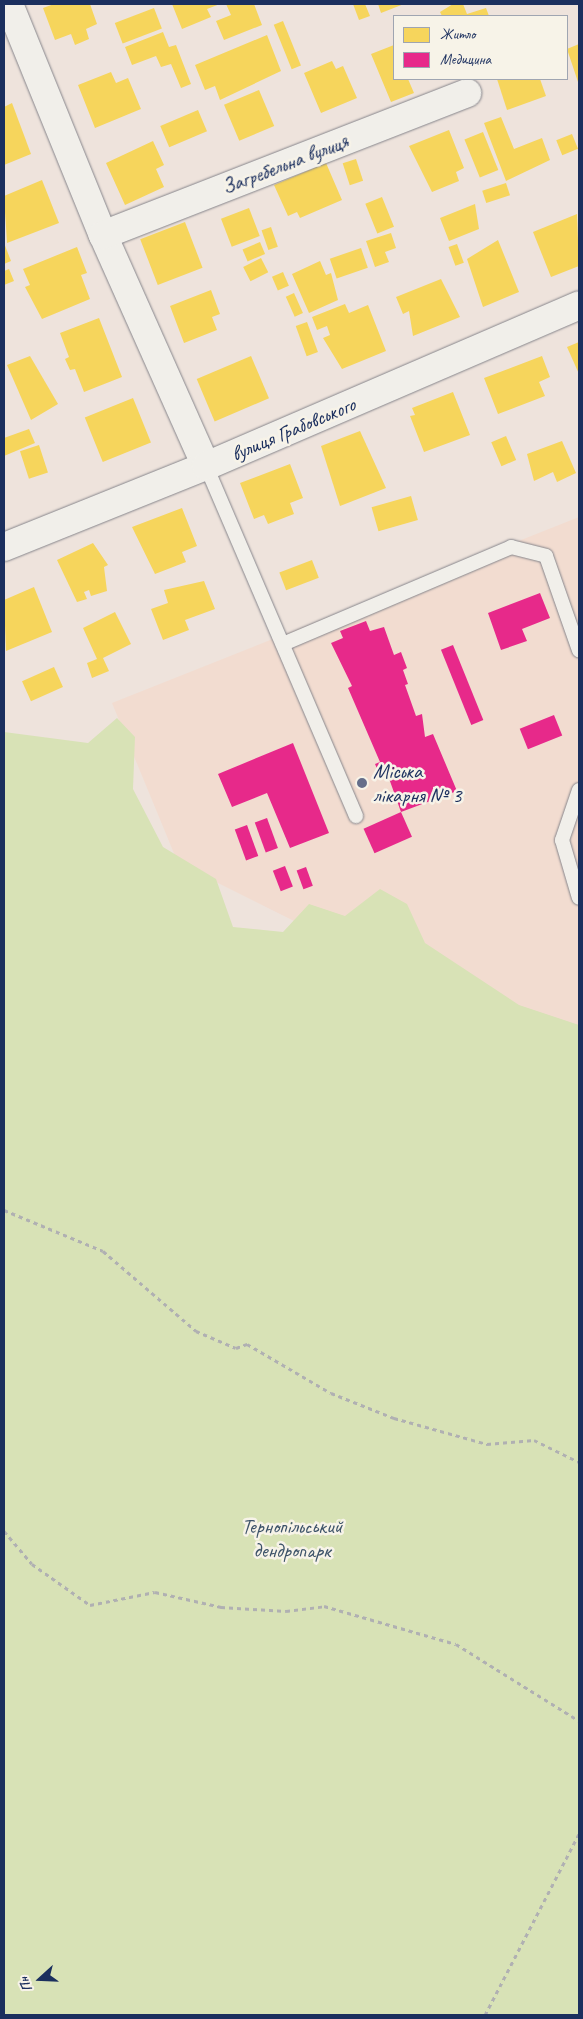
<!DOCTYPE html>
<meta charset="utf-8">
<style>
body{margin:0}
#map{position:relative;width:583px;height:2019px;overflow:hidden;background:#eee3dc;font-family:Caveat,sans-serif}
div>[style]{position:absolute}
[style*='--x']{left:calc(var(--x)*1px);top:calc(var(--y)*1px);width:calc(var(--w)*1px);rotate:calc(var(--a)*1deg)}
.built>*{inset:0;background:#f2dcd0}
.green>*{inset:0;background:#d8e2b6}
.homes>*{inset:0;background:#f6d55c;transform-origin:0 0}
.health>*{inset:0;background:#e7298a;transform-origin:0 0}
.path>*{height:3px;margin-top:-1.5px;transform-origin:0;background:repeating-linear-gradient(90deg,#b0b0b2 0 4px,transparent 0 8px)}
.roads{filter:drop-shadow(0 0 1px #86858b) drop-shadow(0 0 1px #86858b)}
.lane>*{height:14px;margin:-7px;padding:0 7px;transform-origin:7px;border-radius:7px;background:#f1efea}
.street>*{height:28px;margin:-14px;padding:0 14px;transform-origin:14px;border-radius:14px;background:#f1efea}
.dots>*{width:14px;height:14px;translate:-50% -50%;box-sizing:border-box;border:2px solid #f7f3e8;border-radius:50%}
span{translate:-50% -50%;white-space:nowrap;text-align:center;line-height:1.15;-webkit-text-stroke:5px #f7f3e8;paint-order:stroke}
.street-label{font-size:21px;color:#1b2f5e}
.poi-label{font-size:21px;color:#1b2f5e}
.left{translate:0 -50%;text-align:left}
.park-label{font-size:21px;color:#3d5369}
.frame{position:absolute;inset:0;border:5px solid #1b2f5e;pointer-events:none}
.legend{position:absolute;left:393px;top:15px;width:175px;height:65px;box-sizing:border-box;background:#f7f3e8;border:1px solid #9fa5b1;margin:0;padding:6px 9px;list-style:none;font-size:15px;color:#1b2f5e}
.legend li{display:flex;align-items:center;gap:10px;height:25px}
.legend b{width:25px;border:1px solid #9fa5b1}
.north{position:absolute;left:15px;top:1954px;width:50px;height:50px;-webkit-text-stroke:4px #f7f3e8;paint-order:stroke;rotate:250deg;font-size:14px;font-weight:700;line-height:20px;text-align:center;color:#1b2f5e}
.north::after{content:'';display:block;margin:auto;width:18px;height:22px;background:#1b2f5e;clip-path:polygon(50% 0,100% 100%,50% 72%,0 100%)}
</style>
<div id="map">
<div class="built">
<div style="clip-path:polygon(579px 517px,579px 1063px,178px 863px,112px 703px)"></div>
</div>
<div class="green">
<div style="clip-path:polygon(117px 718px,135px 737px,133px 789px,163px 847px,216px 879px,233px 927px,283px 932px,309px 904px,345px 916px,380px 889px,407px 904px,425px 943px,519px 1005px,579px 1025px,579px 2015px,4px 2015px,4px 732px,88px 743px)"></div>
</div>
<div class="homes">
<div style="clip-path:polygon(54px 4px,90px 4px,97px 24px,86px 29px,89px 39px,75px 45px,71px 34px,55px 40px,43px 8px)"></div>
<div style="clip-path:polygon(172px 4px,220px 4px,207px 9px,211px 17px,182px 29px)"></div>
<div style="clip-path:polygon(226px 4px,254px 4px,262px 25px,224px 40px,216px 21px,231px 15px)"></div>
<div style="clip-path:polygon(353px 4px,365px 4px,370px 16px,359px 20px)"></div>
<div style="clip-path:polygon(378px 4px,404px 4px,381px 13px)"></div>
<div style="clip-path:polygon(453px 4px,463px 4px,467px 14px,486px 8px,489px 16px,442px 16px,440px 12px)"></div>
<div style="left:154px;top:8px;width:22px;height:42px;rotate:69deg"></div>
<div style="left:283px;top:21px;width:48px;height:10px;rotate:68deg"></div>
<div style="clip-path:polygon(163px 32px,169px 47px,176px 45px,191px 84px,181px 88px,171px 64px,161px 67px,156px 56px,132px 65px,125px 47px)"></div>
<div style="clip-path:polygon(267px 35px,281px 71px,220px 100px,215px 86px,205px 90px,195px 65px)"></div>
<div style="clip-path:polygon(579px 44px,579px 85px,567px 49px)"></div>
<div style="clip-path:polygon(394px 45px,394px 79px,408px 79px,414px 93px,391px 102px,371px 54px)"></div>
<div style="clip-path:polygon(332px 61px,336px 69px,343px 66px,357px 98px,321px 113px,304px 73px)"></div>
<div style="clip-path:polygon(111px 72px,116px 83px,128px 78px,141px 109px,95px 128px,78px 85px)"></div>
<div style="clip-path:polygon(497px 79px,540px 79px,546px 96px,507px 110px)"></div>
<div style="left:259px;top:90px;width:39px;height:38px;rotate:67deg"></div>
<div style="clip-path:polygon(12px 103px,31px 154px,4px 165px,4px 107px)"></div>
<div style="left:198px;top:110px;width:23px;height:41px;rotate:67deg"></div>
<div style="clip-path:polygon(501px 117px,514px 149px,542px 138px,550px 160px,506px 181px,484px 123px)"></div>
<div style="clip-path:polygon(449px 130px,464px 168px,456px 172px,459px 181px,432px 192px,409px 146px)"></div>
<div style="left:483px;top:132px;width:41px;height:20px;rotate:68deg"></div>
<div style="left:572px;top:134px;width:16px;height:17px;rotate:68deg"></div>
<div style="clip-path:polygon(153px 141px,164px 165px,156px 169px,164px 187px,125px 205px,106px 163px)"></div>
<div style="left:356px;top:159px;width:23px;height:14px;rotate:72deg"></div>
<div style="clip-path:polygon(326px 163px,342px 200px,300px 218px,297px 212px,288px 216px,274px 185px)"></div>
<div style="clip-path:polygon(42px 180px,59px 223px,7px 243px,4px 196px)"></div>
<div style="left:506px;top:183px;width:13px;height:25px;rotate:72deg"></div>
<div style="left:382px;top:197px;width:32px;height:18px;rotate:68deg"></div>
<div style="clip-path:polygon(475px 204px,479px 229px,449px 241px,440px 218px)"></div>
<div style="left:249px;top:208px;width:30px;height:30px;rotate:69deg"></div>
<div style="clip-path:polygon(577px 214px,579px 266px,551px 277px,533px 232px)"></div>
<div style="left:185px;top:222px;width:49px;height:48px;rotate:69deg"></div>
<div style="left:271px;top:227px;width:21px;height:10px;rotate:71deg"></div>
<div style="clip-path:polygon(391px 233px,396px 248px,385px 252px,389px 262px,375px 267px,366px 241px)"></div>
<div style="clip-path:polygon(498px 240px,519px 292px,483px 307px,467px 259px)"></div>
<div style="left:260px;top:242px;width:13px;height:19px;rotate:67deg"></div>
<div style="clip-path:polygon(4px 243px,11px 261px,4px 264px)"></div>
<div style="left:457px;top:244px;width:20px;height:9px;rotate:70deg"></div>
<div style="clip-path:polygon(77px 247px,87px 273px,81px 275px,90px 299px,42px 319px,25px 287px,30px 285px,23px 269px)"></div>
<div style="left:361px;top:248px;width:21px;height:33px;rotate:71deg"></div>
<div style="left:261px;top:258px;width:16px;height:20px;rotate:63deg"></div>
<div style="clip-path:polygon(320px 261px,326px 275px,331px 273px,338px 300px,309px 313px,292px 274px)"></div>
<div style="clip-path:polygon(9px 269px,14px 281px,4px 285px,4px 271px)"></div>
<div style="left:283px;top:272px;width:15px;height:12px;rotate:67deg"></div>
<div style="clip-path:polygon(441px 279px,460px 317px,413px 336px,409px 311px,403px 314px,396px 297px)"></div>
<div style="clip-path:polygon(211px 290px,220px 314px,212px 317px,217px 330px,184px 343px,170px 306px)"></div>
<div style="left:294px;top:293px;width:22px;height:9px;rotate:66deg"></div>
<div style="clip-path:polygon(345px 304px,349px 313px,368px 305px,386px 351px,342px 369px,323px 338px,330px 335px,327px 326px,317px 330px,312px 317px)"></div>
<div style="clip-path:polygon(99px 318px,122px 377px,84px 392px,75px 369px,70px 370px,65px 359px,69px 357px,60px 333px)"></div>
<div style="left:307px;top:322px;width:32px;height:12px;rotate:70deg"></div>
<div style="clip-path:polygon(579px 342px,579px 374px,567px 347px)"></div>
<div style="clip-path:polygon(30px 356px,58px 404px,31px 420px,7px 365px)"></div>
<div style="left:251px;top:356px;width:46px;height:59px;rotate:67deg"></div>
<div style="clip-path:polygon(542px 356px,550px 377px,539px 382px,545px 396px,498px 414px,484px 378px)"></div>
<div style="clip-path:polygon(453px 392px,470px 435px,424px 452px,410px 416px,415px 415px,412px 408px)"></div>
<div style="left:133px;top:398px;width:48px;height:52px;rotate:68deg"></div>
<div style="clip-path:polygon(29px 429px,35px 443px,4px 456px,4px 438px)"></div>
<div style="clip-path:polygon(360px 431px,386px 488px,340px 506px,321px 446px)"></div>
<div style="left:506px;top:436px;width:26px;height:16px;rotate:67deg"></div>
<div style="clip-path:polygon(562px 441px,576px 473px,557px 482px,553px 472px,534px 481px,527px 454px)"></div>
<div style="left:39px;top:445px;width:29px;height:20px;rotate:72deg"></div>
<div style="clip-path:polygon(290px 464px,303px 498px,290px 503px,294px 514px,268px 524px,264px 515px,254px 519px,240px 483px)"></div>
<div style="left:411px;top:496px;width:25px;height:41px;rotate:74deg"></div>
<div style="clip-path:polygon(182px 508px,197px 546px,182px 552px,186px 562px,155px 574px,132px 527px)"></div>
<div style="clip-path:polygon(93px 543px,108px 565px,104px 567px,107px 591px,91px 596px,89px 590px,84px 592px,87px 599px,77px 602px,57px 560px)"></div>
<div style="left:312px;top:560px;width:19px;height:35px;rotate:69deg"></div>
<div style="clip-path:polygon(204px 581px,215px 609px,185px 620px,189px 630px,163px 640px,151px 609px,168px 603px,164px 590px)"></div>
<div style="clip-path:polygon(34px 587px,52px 632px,6px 651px,4px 600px)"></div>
<div style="clip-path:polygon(115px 612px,131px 644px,103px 658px,109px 671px,92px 678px,87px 663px,97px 659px,83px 628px)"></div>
<div style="left:54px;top:667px;width:22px;height:35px;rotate:66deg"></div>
</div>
<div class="health">
<div style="clip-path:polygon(540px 593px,550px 618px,522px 629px,527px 641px,501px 650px,488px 613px)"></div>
<div style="clip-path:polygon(366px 621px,370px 631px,384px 627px,394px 655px,401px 652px,407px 668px,403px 670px,408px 684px,405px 685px,416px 716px,422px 714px,425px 737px,433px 734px,457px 791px,401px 812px,386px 770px,379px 773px,375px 764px,380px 762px,348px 688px,352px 686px,331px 643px,343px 638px,340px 631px)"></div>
<div style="left:453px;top:645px;width:81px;height:13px;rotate:68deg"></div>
<div style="left:554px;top:715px;width:22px;height:37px;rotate:68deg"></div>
<div style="clip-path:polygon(293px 743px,329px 833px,290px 848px,267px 793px,232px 807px,218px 774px)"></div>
<div style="left:401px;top:812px;width:27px;height:41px;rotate:66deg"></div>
<div style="left:267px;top:818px;width:32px;height:13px;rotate:70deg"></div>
<div style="left:247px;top:825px;width:33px;height:13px;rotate:70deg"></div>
<div style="left:285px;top:866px;width:22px;height:13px;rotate:69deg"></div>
<div style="left:306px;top:867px;width:20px;height:10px;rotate:70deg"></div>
</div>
<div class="path">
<div style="--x:4;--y:1210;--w:107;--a:22.5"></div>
<div style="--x:103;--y:1251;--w:123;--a:40.7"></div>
<div style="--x:196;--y:1331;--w:43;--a:23"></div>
<div style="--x:236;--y:1348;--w:12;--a:-20"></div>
<div style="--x:247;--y:1344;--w:97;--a:30.3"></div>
<div style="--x:331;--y:1393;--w:68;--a:21.6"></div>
<div style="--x:394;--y:1418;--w:97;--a:15.6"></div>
<div style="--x:487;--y:1444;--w:47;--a:-4.9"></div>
<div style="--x:534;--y:1440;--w:50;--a:26.1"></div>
<div style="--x:4;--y:1531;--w:43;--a:49.7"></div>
<div style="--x:32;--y:1564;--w:71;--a:35.3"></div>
<div style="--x:90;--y:1605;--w:66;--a:-11.3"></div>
<div style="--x:155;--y:1592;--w:68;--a:12.8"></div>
<div style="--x:221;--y:1607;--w:65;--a:3.5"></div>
<div style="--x:286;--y:1611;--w:38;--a:-7"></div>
<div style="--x:324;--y:1606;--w:137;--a:16.1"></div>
<div style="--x:456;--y:1644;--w:145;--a:32"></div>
<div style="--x:485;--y:2015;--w:204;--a:-62.6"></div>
</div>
<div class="roads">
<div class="lane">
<div style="--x:206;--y:466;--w:381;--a:66.8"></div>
<div style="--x:283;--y:644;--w:248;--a:-23"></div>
<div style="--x:511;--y:547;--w:36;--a:14"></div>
<div style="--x:546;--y:556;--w:100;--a:70.7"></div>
<div style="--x:579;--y:790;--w:53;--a:108.8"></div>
<div style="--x:562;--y:840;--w:60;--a:73.7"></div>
</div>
<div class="street">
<div style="--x:9;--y:4;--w:249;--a:67.9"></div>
<div style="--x:103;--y:235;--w:253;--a:66"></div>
<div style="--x:103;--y:235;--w:391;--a:-21.3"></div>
<div style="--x:4;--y:547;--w:218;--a:-21.9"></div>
<div style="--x:206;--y:466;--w:406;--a:-23.3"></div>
</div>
</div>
<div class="dots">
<div style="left:362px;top:783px;background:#656e8a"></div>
</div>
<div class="street-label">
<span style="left:285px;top:164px;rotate:-21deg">Загребельна вулиця</span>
<span style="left:293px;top:429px;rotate:-23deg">вулиця Грабовського</span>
</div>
<div class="poi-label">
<span class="left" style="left:373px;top:783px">Міська<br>лікарня № 3</span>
</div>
<div class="park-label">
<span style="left:292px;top:1538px">Тернопільський<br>дендропарк</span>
</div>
<div class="frame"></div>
<ul class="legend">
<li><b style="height:14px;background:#f6d55c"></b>Житло</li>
<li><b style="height:14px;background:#e7298a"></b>Медицина</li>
</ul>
<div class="north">Пн</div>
</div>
